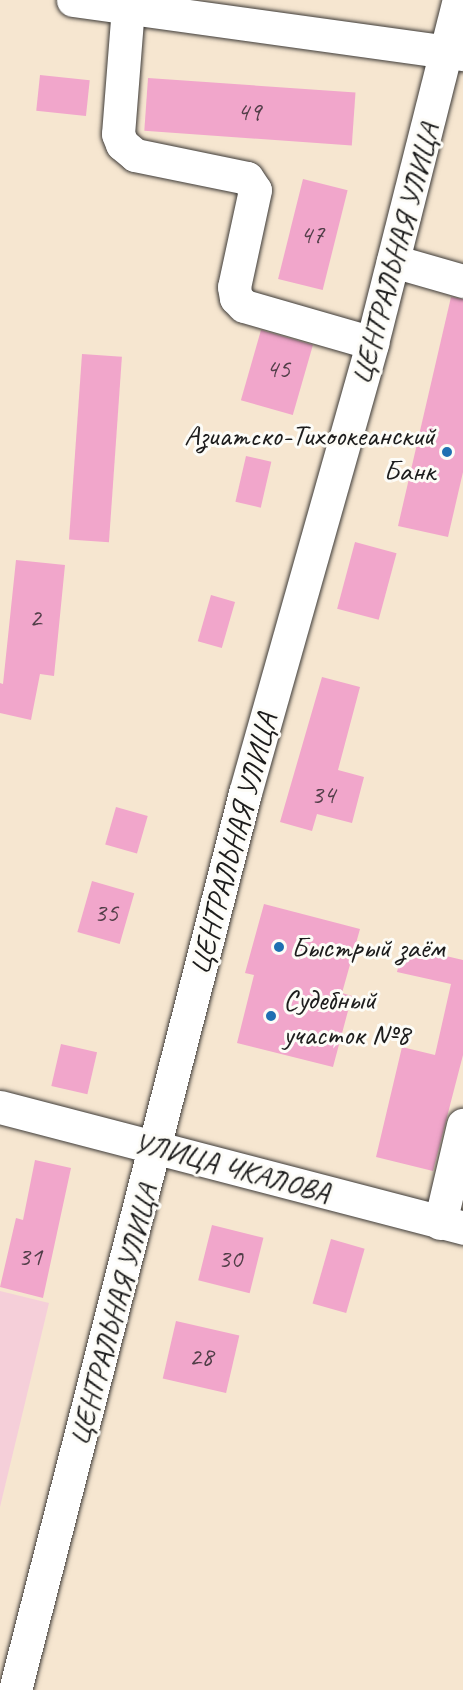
<!DOCTYPE html>
<meta charset="utf-8">
<style>
body{margin:0}
#map{position:relative;width:463px;height:1690px;overflow:hidden;background:#f6e6d0;font-family:Caveat,sans-serif}
div>[style]{position:absolute}
[style*='--x']{left:calc(var(--x)*1px);top:calc(var(--y)*1px);width:calc(var(--w)*1px);rotate:calc(var(--a)*1deg)}
.built>*{inset:0;background:#f5cfd9}
.building>*{inset:0;background:#f1a6cb;transform-origin:0 0}
.roads{filter:drop-shadow(0 0 2px #3d3a37) drop-shadow(0 0 2px #3d3a37)}
.minor>*{height:33px;margin:-16.5px;padding:0 16.5px;transform-origin:16.5px;border-radius:16.5px;background:#fff}
.dots>*{width:16px;height:16px;translate:-50% -50%;box-sizing:border-box;border:3px solid #fdfcf7;border-radius:50%}
span{translate:-50% -50%;white-space:nowrap;text-align:center;line-height:1.15;-webkit-text-stroke:6px #fdfcf7;paint-order:stroke}
.number-label{font-size:27px;color:#513e48}
.number-label span{-webkit-text-stroke-width:0}
.street-label{font-size:30px;color:#1c1c1c}
.poi-label{font-size:30px;color:#1c1c1c}
.right{translate:-100% -50%;text-align:right}
.left{translate:0 -50%;text-align:left}
</style>
<div id="map">
<div class="built">
<div style="clip-path:polygon(0 1291px,49px 1303px,0 1507px)"></div>
</div>
<div class="building">
<div style="left:40px;top:75px;width:50px;height:36px;rotate:6deg"></div>
<div style="left:148px;top:78px;width:208px;height:53px;rotate:4deg"></div>
<div style="left:303px;top:179px;width:46px;height:103px;rotate:14deg"></div>
<div style="clip-path:polygon(451px 297px,463px 299px,463px 472px,448px 537px,398px 526px)"></div>
<div style="left:261px;top:330px;width:54px;height:73px;rotate:16deg"></div>
<div style="left:82px;top:354px;width:40px;height:186px;rotate:4deg"></div>
<div style="left:246px;top:456px;width:26px;height:47px;rotate:13deg"></div>
<div style="left:355px;top:542px;width:43px;height:69px;rotate:15deg"></div>
<div style="clip-path:polygon(16px 560px,65px 565px,54px 676px,40px 674px,31px 720px,0 713px,0 683px,3px 684px)"></div>
<div style="left:211px;top:595px;width:25px;height:48px;rotate:16deg"></div>
<div style="clip-path:polygon(322px 677px,360px 687px,338px 770px,364px 777px,352px 823px,317px 814px,312px 831px,280px 822px)"></div>
<div style="left:116px;top:807px;width:33px;height:39px;rotate:16deg"></div>
<div style="left:92px;top:881px;width:44px;height:53px;rotate:16deg"></div>
<div style="clip-path:polygon(264px 904px,360px 929px,342px 993px,352px 996px,333px 1067px,237px 1043px,254px 975px,245px 973px)"></div>
<div style="clip-path:polygon(403px 946px,463px 960px,463px 1055px,433px 1171px,376px 1157px,402px 1047px,435px 1055px,451px 984px,397px 972px)"></div>
<div style="left:61px;top:1044px;width:37px;height:43px;rotate:13deg"></div>
<div style="clip-path:polygon(35px 1160px,71px 1168px,43px 1298px,0 1287px,16px 1218px,23px 1220px)"></div>
<div style="left:212px;top:1225px;width:53px;height:57px;rotate:14deg"></div>
<div style="left:331px;top:1239px;width:35px;height:67px;rotate:16deg"></div>
<div style="left:176px;top:1321px;width:65px;height:59px;rotate:13deg"></div>
</div>
<div class="roads">
<div class="minor">
<div style="--x:73;--y:0;--w:394;--a:7.9"></div>
<div style="--x:128;--y:7;--w:127;--a:94.5"></div>
<div style="--x:118;--y:134;--w:11;--a:68"></div>
<div style="--x:122;--y:144;--w:17;--a:40"></div>
<div style="--x:135;--y:155;--w:114;--a:11.6"></div>
<div style="--x:247;--y:178;--w:14;--a:56"></div>
<div style="--x:255;--y:190;--w:99;--a:102.2"></div>
<div style="--x:234;--y:287;--w:11;--a:80"></div>
<div style="--x:236;--y:298;--w:11;--a:45"></div>
<div style="--x:244;--y:306;--w:133;--a:16.1"></div>
<div style="--x:393;--y:261;--w:73;--a:15.9"></div>
<div style="--x:0;--y:1107;--w:479;--a:14.6"></div>
<div style="--x:440;--y:1223;--w:101;--a:-76.8"></div>
<div style="--x:15;--y:1690;--w:926;--a:-75.62"></div>
<div style="--x:245;--y:793;--w:468;--a:-74.2"></div>
<div style="--x:372;--y:343;--w:354;--a:-75.8"></div>
</div>
</div>
<div class="dots">
<div style="left:447px;top:452px;background:#1f6fb2"></div>
<div style="left:279px;top:947px;background:#1f6fb2"></div>
<div style="left:271px;top:1016px;background:#1f6fb2"></div>
</div>
<div class="number-label">
<span style="left:249px;top:112px">49</span>
<span style="left:312px;top:235px">47</span>
<span style="left:278px;top:369px">45</span>
<span style="left:35px;top:618px">2</span>
<span style="left:323px;top:795px">34</span>
<span style="left:106px;top:913px">35</span>
<span style="left:30px;top:1257px">31</span>
<span style="left:230px;top:1259px">30</span>
<span style="left:201px;top:1357px">28</span>
</div>
<div class="street-label">
<span style="left:395px;top:254px;rotate:-75deg">ЦЕНТРАЛЬНАЯ УЛИЦА</span>
<span style="left:233px;top:844px;rotate:-75deg">ЦЕНТРАЛЬНАЯ УЛИЦА</span>
<span style="left:232px;top:1167px;rotate:15deg">УЛИЦА ЧКАЛОВА</span>
<span style="left:113px;top:1315px;rotate:-75deg">ЦЕНТРАЛЬНАЯ УЛИЦА</span>
</div>
<div class="poi-label">
<span class="right" style="left:435px;top:452px">Азиатско-Тихоокеанский<br>Банк</span>
<span class="left" style="left:291px;top:947px">Быстрый заём</span>
<span class="left" style="left:283px;top:1016px">Судебный<br>участок №8</span>
</div>
</div>
